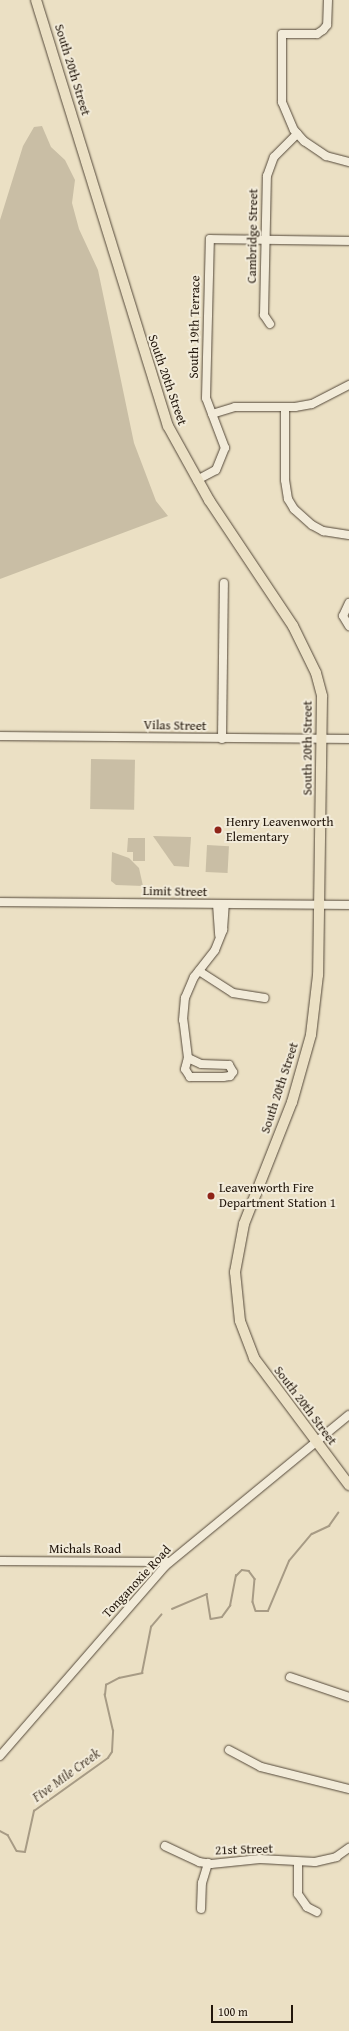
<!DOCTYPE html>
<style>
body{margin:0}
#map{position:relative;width:349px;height:2031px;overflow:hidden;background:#ebe0c4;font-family:"Gentium Book Plus",serif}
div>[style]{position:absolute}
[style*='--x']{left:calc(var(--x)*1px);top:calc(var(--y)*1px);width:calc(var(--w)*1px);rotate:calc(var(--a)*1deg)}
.green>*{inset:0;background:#c9bea5;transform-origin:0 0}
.stream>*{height:1.5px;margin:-0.75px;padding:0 0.75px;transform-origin:0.75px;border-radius:0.75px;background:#a79b85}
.roads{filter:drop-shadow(0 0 1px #544839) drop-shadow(0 0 1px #544839)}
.minor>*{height:8px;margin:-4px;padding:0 4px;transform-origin:4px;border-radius:4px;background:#f2ebd9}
.major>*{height:10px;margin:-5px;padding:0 5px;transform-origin:5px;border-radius:5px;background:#ebe0c4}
.dots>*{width:11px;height:11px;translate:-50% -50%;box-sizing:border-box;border:2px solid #f2ebd9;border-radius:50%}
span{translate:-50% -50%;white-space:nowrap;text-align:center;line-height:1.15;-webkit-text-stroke:4px #f2ebd9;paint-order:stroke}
.street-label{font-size:13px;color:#22160b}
.poi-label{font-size:13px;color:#22160b}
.left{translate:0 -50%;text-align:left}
.water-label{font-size:14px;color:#574b3c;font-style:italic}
.scale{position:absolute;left:211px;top:2005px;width:82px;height:18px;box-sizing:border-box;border:2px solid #22160b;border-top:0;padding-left:5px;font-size:12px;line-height:14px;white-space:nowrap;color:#22160b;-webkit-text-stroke:3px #f2ebd9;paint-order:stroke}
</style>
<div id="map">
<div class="green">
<div style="clip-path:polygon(42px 126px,51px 147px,65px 160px,75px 180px,72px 203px,79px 229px,98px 270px,134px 443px,156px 501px,168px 516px,0 579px,0 220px,23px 146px,34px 127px)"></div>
<div style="left:91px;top:759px;width:44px;height:50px;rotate:1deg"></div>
<div style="clip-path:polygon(153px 836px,191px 837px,189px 867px,174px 866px)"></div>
<div style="clip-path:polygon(128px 838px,145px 838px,145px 861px,133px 861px,133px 852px,127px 852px)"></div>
<div style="left:207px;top:845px;width:22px;height:27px;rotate:3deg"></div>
<div style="clip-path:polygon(112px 852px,129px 858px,139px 868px,143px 886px,116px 885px,111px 881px)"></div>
</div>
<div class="stream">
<div style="--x:172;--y:1609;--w:38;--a:-23"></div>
<div style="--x:207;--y:1594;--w:25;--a:81"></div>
<div style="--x:211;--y:1619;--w:11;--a:-10"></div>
<div style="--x:222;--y:1617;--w:14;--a:-54"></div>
<div style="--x:230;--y:1606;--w:31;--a:-79"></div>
<div style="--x:236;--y:1576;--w:8;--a:-45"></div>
<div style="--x:242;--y:1570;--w:7;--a:8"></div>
<div style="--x:249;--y:1571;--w:10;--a:53"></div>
<div style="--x:255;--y:1579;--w:23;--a:95"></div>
<div style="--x:253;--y:1602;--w:9;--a:72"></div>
<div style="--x:256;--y:1611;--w:12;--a:0"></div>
<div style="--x:268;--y:1611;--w:54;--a:-67.2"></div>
<div style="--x:289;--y:1561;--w:35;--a:-50"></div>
<div style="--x:312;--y:1534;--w:19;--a:-25"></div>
<div style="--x:329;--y:1526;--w:16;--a:-55"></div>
<div style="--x:0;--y:1831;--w:9;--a:27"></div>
<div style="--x:8;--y:1835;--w:18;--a:61"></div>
<div style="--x:17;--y:1851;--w:8;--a:7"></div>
<div style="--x:25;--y:1852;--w:42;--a:-77.6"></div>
<div style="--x:34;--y:1811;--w:91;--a:-35.6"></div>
<div style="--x:108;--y:1758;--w:7;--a:-56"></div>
<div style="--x:112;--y:1752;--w:21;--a:-87"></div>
<div style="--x:113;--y:1731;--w:37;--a:-103"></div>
<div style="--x:105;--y:1695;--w:10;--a:-84"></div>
<div style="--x:106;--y:1685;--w:15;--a:-28"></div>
<div style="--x:119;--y:1678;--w:24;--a:-12"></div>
<div style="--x:142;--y:1673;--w:47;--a:-78.9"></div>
<div style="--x:151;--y:1627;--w:16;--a:-50"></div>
</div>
<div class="roads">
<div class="minor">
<div style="--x:328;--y:0;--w:25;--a:92"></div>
<div style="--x:327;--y:25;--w:6;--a:129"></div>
<div style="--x:323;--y:30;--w:7;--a:146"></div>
<div style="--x:317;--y:34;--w:35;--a:180"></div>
<div style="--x:282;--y:34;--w:68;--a:90"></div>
<div style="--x:282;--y:102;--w:30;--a:67"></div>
<div style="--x:294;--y:130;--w:15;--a:48"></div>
<div style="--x:304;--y:141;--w:27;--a:34"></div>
<div style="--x:326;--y:156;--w:24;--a:15"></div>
<div style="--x:270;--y:324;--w:11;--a:-124"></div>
<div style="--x:264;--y:315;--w:139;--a:-88.8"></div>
<div style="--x:267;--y:176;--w:20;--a:-70"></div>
<div style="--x:274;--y:157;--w:33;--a:-45"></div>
<div style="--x:285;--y:407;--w:73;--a:90"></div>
<div style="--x:285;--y:480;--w:19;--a:81"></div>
<div style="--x:288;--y:499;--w:12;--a:59"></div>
<div style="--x:294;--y:509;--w:24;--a:42"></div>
<div style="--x:312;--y:525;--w:13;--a:29"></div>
<div style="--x:323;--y:531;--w:26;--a:9"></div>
<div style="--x:212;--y:414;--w:24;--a:-17"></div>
<div style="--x:235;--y:407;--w:60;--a:0"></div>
<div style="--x:295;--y:407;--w:17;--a:-10"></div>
<div style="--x:312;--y:404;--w:42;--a:-27.2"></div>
<div style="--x:197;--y:480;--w:21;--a:-28"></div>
<div style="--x:216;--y:470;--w:24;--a:-68"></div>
<div style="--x:225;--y:448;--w:53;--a:-110.8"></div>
<div style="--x:206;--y:398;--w:159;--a:-88.6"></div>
<div style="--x:210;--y:239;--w:139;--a:0.8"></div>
<div style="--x:349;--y:603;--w:14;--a:115"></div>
<div style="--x:343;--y:616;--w:12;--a:59"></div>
<div style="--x:0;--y:736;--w:349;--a:0.5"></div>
<div style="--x:222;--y:739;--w:156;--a:-89.3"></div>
<div style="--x:0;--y:902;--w:349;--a:0.5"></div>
<div style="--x:217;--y:904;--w:31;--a:86"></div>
<div style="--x:199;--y:971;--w:40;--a:32.9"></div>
<div style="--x:233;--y:993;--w:32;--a:9"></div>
<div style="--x:188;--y:1058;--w:14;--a:25"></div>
<div style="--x:201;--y:1064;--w:28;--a:2"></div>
<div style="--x:229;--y:1065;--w:8;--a:60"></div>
<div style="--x:233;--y:1072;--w:5;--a:127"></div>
<div style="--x:230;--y:1076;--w:7;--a:172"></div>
<div style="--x:223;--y:1077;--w:33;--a:180"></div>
<div style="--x:190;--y:1077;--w:9;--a:-122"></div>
<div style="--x:185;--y:1069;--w:11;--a:-75"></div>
<div style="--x:188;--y:1058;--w:38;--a:-97"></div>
<div style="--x:183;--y:1020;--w:22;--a:-85"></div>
<div style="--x:185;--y:998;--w:23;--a:-67"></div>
<div style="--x:194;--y:977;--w:34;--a:-52"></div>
<div style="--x:215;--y:950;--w:22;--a:-68"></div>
<div style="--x:223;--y:930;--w:26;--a:-86"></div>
<div style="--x:0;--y:1561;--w:169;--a:0.3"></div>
<div style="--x:290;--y:1677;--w:62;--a:18.7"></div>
<div style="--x:229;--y:1750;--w:36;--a:28"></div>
<div style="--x:261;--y:1767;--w:91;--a:14"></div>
<div style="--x:0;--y:1756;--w:252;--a:-49"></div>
<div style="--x:165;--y:1566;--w:238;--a:-39.4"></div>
<div style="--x:165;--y:1846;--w:38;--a:25"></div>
<div style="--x:199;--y:1862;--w:12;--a:9"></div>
<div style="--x:211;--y:1864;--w:49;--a:-5.8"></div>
<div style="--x:260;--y:1859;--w:55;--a:3.1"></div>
<div style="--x:315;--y:1862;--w:22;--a:-13"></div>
<div style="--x:336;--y:1857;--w:16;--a:-35"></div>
<div style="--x:298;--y:1863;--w:31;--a:90"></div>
<div style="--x:298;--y:1894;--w:16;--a:55"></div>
<div style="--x:307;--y:1907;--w:11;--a:27"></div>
<div style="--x:201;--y:1909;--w:26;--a:-88"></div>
<div style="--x:202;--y:1883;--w:21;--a:-73"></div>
</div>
<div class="major">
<div style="--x:36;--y:0;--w:446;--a:72.8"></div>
<div style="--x:168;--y:426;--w:85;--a:61"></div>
<div style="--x:209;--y:500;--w:151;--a:56.3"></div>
<div style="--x:293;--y:626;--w:52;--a:63.9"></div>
<div style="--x:316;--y:673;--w:24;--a:75"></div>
<div style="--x:322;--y:696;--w:279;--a:90.8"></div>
<div style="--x:318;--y:975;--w:60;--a:96.7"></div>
<div style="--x:311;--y:1035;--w:70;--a:105.8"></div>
<div style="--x:292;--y:1102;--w:131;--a:111.5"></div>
<div style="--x:244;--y:1224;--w:49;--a:100.6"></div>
<div style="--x:235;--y:1272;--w:49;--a:84.2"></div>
<div style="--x:240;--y:1321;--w:40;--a:69"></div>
<div style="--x:254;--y:1358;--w:159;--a:53.2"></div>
</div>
</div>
<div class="dots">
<div style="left:218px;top:830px;background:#8f2418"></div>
<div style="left:211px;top:1196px;background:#8f2418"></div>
</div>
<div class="street-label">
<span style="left:72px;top:70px;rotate:73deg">South 20th Street</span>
<span style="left:253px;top:236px;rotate:-89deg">Cambridge Street</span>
<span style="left:195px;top:327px;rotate:-89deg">South 19th Terrace</span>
<span style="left:167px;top:380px;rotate:71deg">South 20th Street</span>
<span style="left:175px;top:726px;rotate:1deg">Vilas Street</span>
<span style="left:308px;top:748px;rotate:-90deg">South 20th Street</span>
<span style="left:175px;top:892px;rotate:1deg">Limit Street</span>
<span style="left:280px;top:1088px;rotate:-72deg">South 20th Street</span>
<span style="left:305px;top:1406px;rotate:53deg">South 20th Street</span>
<span style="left:85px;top:1549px">Michals Road</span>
<span style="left:137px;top:1582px;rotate:-47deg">Tonganoxie Road</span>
<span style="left:244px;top:1850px;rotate:-2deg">21st Street</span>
</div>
<div class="poi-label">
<span class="left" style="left:226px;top:830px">Henry Leavenworth<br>Elementary</span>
<span class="left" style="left:219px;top:1196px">Leavenworth Fire<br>Department Station 1</span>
</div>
<div class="water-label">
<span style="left:66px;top:1775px;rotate:-36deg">Five Mile Creek</span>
</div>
<div class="scale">100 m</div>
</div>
